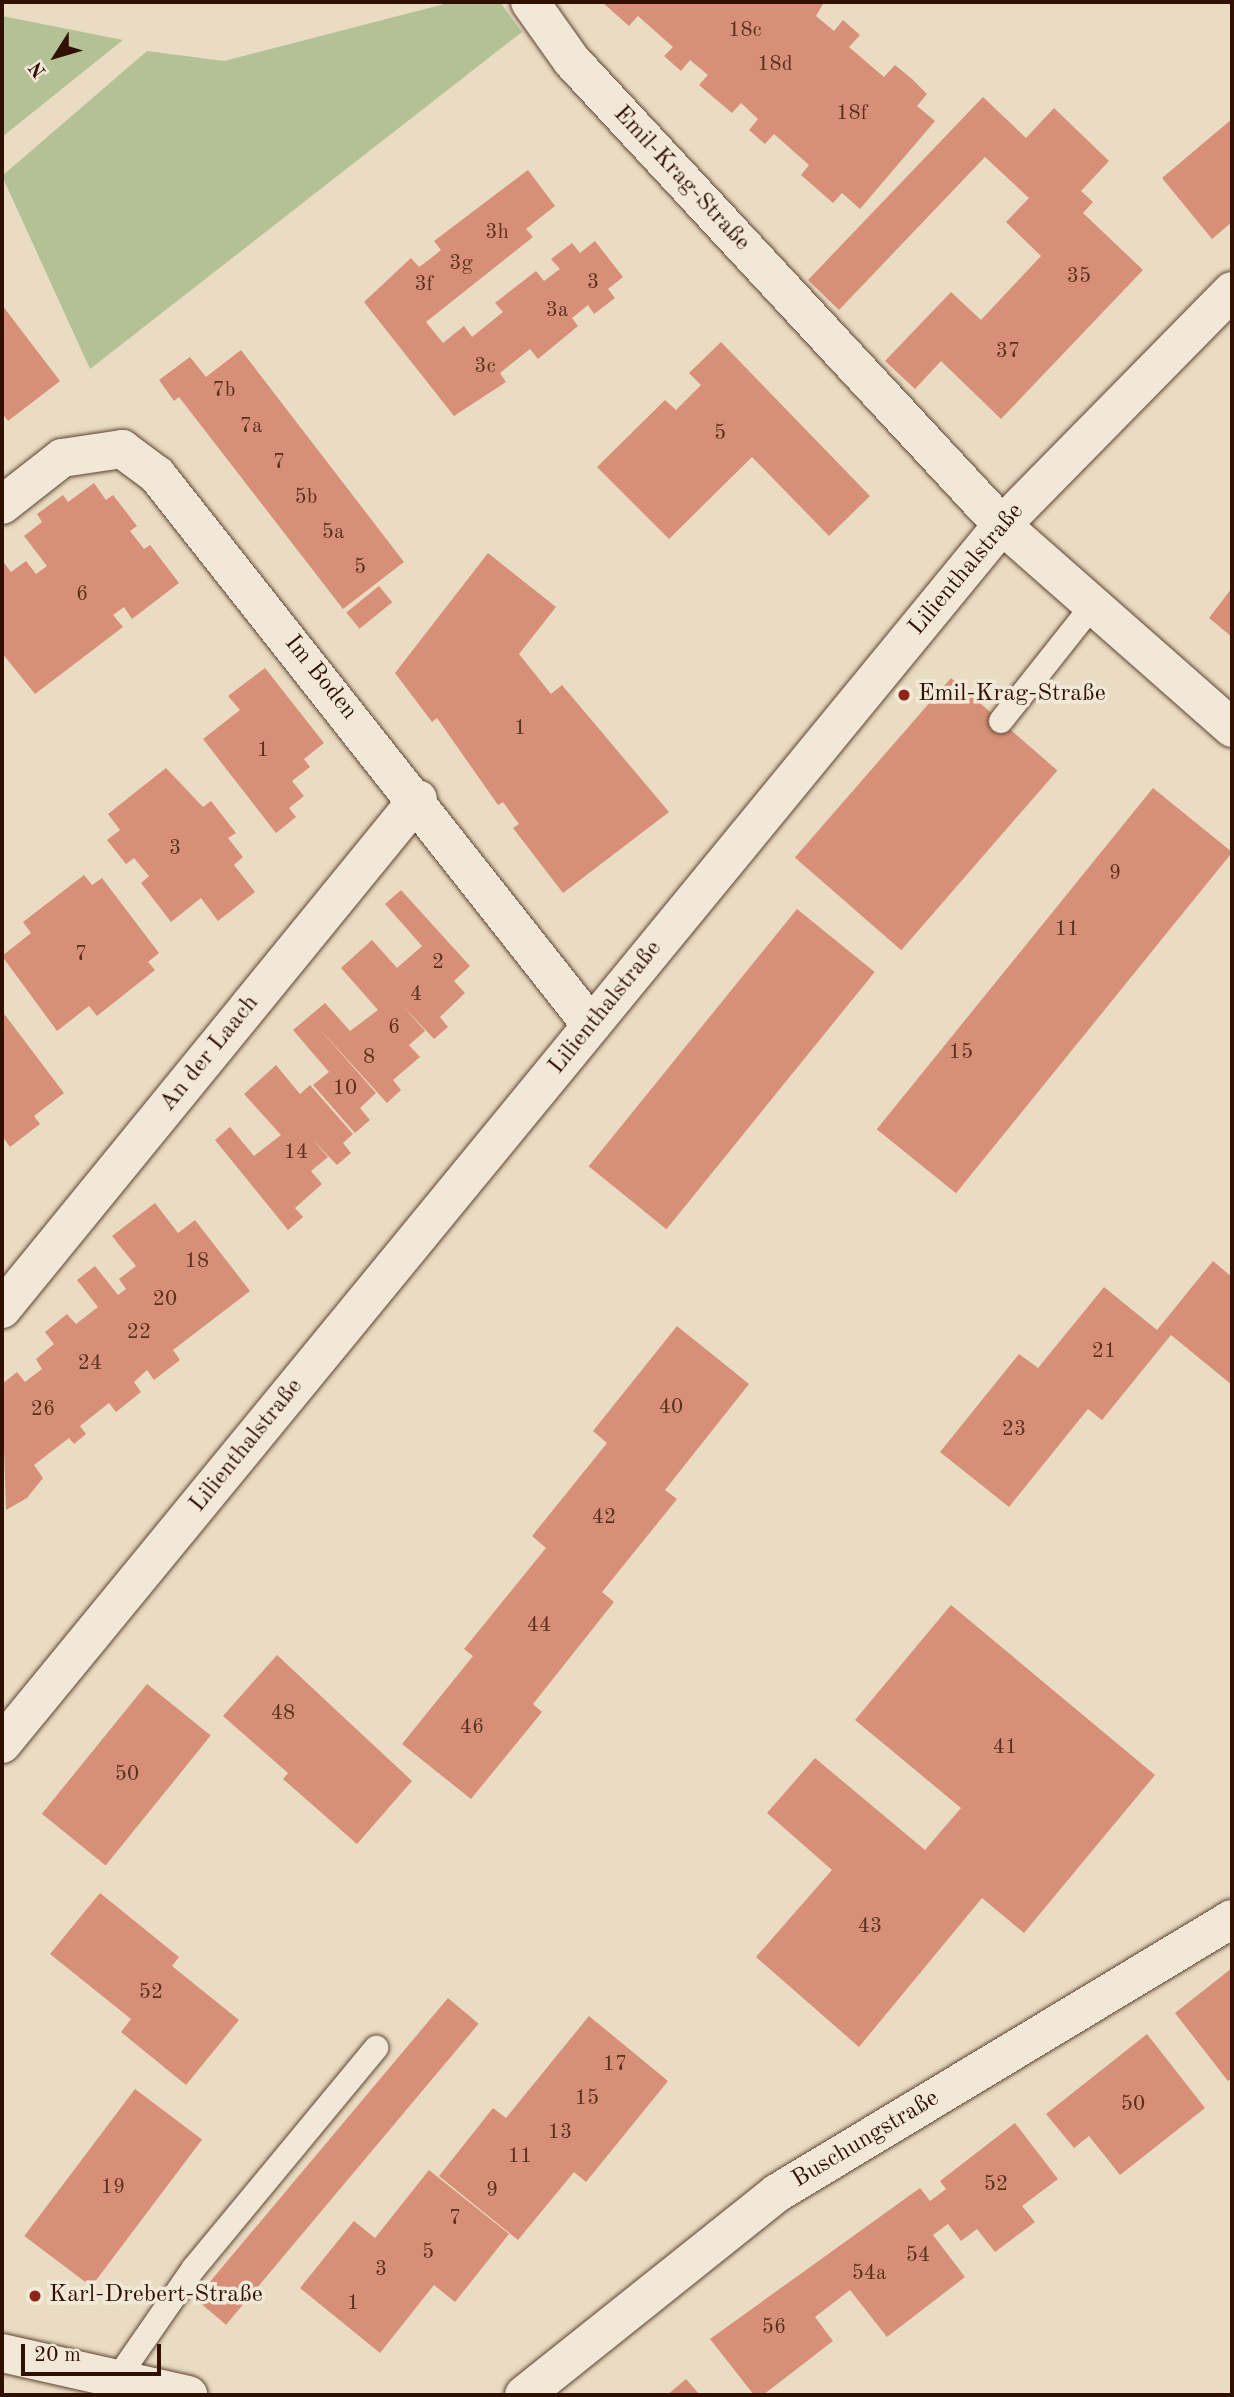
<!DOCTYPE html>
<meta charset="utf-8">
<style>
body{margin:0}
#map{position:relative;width:1234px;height:2397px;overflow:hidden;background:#e9dcc3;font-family:"Old Standard TT",serif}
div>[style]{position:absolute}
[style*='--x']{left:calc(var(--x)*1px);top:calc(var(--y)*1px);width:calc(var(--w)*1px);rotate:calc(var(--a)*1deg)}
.green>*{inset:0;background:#b4c195}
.building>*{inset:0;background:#d79077;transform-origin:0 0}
.roads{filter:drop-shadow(0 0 2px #5f4332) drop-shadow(0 0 2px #5f4332)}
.service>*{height:24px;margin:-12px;padding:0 12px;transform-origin:12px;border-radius:12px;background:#f1e8d8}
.minor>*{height:38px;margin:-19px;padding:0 19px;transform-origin:19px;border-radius:19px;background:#f1e8d8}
.dots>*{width:19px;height:19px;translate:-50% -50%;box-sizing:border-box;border:4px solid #f1e8d8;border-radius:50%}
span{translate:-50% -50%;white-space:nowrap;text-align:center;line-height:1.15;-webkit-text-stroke:7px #f1e8d8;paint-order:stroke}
.number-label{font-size:21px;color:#5a301f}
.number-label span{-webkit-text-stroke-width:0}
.street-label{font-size:24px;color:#311002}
.poi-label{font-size:24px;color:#311002}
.left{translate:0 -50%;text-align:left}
.frame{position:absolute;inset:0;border:4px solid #311002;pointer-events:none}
.north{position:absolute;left:21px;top:21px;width:70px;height:70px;-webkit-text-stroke:5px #f1e8d8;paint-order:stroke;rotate:233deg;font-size:19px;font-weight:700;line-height:28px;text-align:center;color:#311002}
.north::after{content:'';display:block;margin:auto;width:24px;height:32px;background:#311002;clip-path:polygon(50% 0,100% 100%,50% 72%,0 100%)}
.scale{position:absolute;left:21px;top:2344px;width:140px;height:32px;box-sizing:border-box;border:4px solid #311002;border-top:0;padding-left:9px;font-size:21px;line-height:24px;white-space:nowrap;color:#311002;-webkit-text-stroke:5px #f1e8d8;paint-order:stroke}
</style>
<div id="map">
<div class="green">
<div style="clip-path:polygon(452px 2px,500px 2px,522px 32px,90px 369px,2px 176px,147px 51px,224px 61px)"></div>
<div style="clip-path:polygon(2px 16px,123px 40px,2px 137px)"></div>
</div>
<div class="building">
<div style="clip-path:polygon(602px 2px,824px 2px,816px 16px,834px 31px,843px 20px,860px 35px,849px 47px,884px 77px,895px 65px,912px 79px,927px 94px,917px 106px,935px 121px,860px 209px,842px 193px,833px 203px,801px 175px,809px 165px,774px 134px,765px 144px,749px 130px,758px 119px,741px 103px,732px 113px,699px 85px,708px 75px,690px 60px,681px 71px,664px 56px,673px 47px,638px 16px,629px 26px)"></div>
<div style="clip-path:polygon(983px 97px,1026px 138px,1054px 108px,1109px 161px,1081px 191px,1093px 202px,1083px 213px,1143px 270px,1001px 419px,941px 361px,915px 389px,885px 361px,951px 292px,981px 320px,1041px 256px,1006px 222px,1029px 198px,985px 157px,839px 310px,808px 280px)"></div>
<div style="clip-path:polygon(1232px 119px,1232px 222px,1212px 239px,1162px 178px)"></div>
<div style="clip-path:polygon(528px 170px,555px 206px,526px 229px,533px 237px,426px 322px,443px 343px,464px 326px,472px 337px,503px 312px,495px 303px,536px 271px,544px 281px,560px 269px,551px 259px,572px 243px,580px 253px,595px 241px,623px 277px,608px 289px,615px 298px,594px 314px,588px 305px,572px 318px,578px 326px,538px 359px,530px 349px,500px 373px,506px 382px,454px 416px,364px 302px,411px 258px,419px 267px,430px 259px,441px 250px,434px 241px)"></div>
<div style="clip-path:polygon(2px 305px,60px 381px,8px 421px,2px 413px)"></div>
<div style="clip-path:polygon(721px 342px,870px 496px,829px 536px,752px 457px,669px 539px,597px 467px,665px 400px,676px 410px,701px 385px,689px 373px)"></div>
<div style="clip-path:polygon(241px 350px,404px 562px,343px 609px,179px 397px,174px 401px,159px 380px,190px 357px,206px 377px)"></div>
<div style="clip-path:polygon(94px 483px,106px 500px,113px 495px,137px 526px,130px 531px,144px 549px,150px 545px,179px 583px,132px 619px,124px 607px,113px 615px,123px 627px,35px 694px,2px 653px,2px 560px,11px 572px,26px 561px,36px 574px,47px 566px,24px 536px,42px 522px,37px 514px,63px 495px,68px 502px)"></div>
<div style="clip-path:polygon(488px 553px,556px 607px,519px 654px,551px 694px,562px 685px,669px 812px,563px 893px,513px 828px,519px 824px,503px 802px,498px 805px,437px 718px,432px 722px,395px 673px)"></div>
<div style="left:379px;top:586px;width:21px;height:42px;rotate:51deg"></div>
<div style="clip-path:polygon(1232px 588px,1232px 637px,1209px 618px)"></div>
<div style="clip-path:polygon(265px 668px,324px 743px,304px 759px,310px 767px,292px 781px,304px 796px,289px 808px,296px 817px,276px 833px,203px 739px,240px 710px,228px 696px)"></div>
<div style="left:951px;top:678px;width:141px;height:238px;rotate:41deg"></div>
<div style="clip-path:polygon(166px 768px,203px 807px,211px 801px,236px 833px,228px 838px,243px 857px,234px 865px,255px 892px,218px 921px,201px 898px,171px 922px,141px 883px,149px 876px,134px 858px,126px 864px,107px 840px,120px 830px,108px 814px)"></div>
<div style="left:1153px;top:788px;width:102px;height:439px;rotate:39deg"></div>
<div style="clip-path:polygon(84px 875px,92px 885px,102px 878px,159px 953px,148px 962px,155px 970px,97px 1016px,89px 1006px,57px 1031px,2px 956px,31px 933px,23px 922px)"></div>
<div style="clip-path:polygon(401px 890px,470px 966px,454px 981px,465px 993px,440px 1017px,448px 1027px,434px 1039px,402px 1005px,425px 1031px,409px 1045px,420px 1057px,393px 1080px,401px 1090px,387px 1103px,316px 1025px,376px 1093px,360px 1108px,370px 1120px,355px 1133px,313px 1085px,329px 1072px,293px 1030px,325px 1003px,350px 1031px,378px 1010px,341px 968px,372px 940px,397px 968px,422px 946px,385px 904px)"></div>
<div style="left:797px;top:909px;width:100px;height:331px;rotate:39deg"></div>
<div style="clip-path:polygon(2px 1011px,64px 1093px,34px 1116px,40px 1124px,10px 1147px,2px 1136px)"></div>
<div style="clip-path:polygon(276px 1065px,300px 1094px,310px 1085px,353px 1134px,343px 1143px,351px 1153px,337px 1165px,313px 1140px,328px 1157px,311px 1171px,322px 1184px,295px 1208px,303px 1217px,288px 1230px,215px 1140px,230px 1127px,254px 1156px,281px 1135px,244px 1094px)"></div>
<div style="clip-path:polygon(155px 1203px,178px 1233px,195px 1220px,250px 1291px,173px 1350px,180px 1360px,154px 1380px,147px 1370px,134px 1382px,141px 1392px,116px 1412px,109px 1403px,80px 1426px,86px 1434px,74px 1444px,69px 1438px,34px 1465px,43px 1478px,27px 1498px,6px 1510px,2px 1384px,17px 1372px,25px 1382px,42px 1369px,36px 1359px,54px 1344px,45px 1332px,67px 1314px,76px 1324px,98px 1307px,77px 1280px,95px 1266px,118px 1295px,126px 1289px,119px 1279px,136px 1266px,112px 1236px)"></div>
<div style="clip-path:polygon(1213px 1261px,1232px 1277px,1232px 1385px,1171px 1335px,1102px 1420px,1088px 1409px,1009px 1507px,940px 1452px,1019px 1354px,1038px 1368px,1104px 1287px,1157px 1330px)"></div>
<div style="clip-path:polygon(677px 1326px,749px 1384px,665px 1490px,677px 1499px,602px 1592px,614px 1602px,533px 1704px,542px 1712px,471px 1799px,402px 1744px,473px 1656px,464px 1649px,546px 1548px,532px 1536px,607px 1443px,593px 1431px)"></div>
<div style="clip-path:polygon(951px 1605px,1155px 1775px,1024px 1933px,982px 1898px,859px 2047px,756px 1957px,832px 1870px,767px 1813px,815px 1758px,925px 1850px,961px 1808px,855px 1720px)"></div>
<div style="clip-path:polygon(277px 1655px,412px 1781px,357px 1844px,283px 1779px,288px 1773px,223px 1716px)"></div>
<div style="left:147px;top:1684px;width:82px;height:167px;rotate:39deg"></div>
<div style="clip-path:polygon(100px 1893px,179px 1957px,172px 1966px,239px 2020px,186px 2085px,121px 2032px,131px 2019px,50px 1954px)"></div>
<div style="clip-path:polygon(1232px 1968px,1232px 2078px,1228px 2081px,1175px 2013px)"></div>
<div style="left:448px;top:1998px;width:40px;height:393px;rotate:40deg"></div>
<div style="clip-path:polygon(589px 2016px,668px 2081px,586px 2182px,574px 2172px,518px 2240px,439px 2176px,493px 2108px,506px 2118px)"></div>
<div style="clip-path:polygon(1147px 2034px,1205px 2108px,1120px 2175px,1089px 2136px,1074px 2148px,1046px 2114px)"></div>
<div style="left:135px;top:2089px;width:84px;height:184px;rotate:37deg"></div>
<div style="clip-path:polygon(1015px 2123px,1058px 2179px,1022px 2206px,1035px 2222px,995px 2252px,977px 2229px,961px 2241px,948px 2224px,933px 2235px,965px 2277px,887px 2337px,850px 2290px,815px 2317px,833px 2341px,763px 2395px,754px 2395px,710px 2339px,920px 2188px,930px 2201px,946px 2189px,940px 2181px)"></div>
<div style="clip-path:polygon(429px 2170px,509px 2234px,455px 2302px,434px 2285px,380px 2353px,300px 2288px,354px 2221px,375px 2238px)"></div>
<div style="clip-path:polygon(686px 2379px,700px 2395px,667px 2395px)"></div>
</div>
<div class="roads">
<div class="service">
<div style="--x:1001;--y:721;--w:148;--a:-51.6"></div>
<div style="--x:117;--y:2379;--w:135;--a:-55.3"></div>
<div style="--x:194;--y:2268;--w:286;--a:-50.4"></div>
</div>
<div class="minor">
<div style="--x:530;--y:2;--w:72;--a:54.6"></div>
<div style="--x:572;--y:61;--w:633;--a:47.18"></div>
<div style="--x:1002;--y:525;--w:307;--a:41.4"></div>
<div style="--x:2;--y:505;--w:76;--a:-38.1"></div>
<div style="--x:62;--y:458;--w:61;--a:-8.5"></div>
<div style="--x:122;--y:449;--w:44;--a:36.6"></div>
<div style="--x:157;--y:475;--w:701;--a:51.72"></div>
<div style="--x:2;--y:1309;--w:658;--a:-50.8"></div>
<div style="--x:2;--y:1744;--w:1577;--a:-50.64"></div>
<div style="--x:1002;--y:525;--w:328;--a:-45.5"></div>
<div style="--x:2;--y:2353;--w:191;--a:12.7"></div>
<div style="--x:524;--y:2395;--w:324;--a:-38.6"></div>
<div style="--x:777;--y:2193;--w:531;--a:-31.06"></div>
</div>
</div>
<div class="dots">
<div style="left:904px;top:695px;background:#8f2418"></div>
<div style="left:35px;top:2296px;background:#8f2418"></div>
</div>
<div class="number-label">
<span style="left:745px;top:31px">18c</span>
<span style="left:775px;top:65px">18d</span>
<span style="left:852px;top:114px">18f</span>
<span style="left:497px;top:233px">3h</span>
<span style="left:461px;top:264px">3g</span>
<span style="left:1079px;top:277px">35</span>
<span style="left:593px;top:283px">3</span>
<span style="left:424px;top:285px">3f</span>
<span style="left:557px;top:311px">3a</span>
<span style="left:1008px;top:352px">37</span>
<span style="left:485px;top:367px">3c</span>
<span style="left:224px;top:391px">7b</span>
<span style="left:251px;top:427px">7a</span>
<span style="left:720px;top:434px">5</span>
<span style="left:279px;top:463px">7</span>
<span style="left:306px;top:498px">5b</span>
<span style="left:333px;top:533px">5a</span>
<span style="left:360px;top:568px">5</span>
<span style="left:82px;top:595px">6</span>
<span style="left:520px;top:729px">1</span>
<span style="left:263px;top:751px">1</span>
<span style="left:175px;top:849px">3</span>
<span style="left:1115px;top:874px">9</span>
<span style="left:1067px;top:930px">11</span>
<span style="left:81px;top:955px">7</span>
<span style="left:438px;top:963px">2</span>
<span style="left:416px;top:995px">4</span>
<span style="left:394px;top:1028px">6</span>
<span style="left:961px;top:1053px">15</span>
<span style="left:369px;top:1058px">8</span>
<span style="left:345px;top:1089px">10</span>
<span style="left:296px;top:1153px">14</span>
<span style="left:197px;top:1262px">18</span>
<span style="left:165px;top:1300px">20</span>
<span style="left:139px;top:1333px">22</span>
<span style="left:1104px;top:1352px">21</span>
<span style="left:90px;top:1364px">24</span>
<span style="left:671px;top:1408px">40</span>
<span style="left:43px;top:1410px">26</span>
<span style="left:1014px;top:1430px">23</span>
<span style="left:604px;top:1518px">42</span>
<span style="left:539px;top:1626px">44</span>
<span style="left:283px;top:1714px">48</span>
<span style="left:472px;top:1728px">46</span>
<span style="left:1005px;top:1748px">41</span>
<span style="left:127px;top:1775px">50</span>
<span style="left:870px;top:1927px">43</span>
<span style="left:151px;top:1993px">52</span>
<span style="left:615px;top:2065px">17</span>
<span style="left:587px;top:2099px">15</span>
<span style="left:1133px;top:2105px">50</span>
<span style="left:560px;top:2133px">13</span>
<span style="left:520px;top:2157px">11</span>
<span style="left:996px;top:2185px">52</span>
<span style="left:113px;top:2188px">19</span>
<span style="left:492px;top:2191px">9</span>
<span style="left:455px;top:2219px">7</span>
<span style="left:428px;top:2253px">5</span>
<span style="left:918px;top:2256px">54</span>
<span style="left:381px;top:2270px">3</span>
<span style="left:869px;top:2274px">54a</span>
<span style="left:353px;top:2304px">1</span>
<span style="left:774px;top:2328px">56</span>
</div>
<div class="street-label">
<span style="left:681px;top:179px;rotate:47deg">Emil-Krag-Straße</span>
<span style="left:967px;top:570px;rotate:-50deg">Lilienthalstraße</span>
<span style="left:320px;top:678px;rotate:51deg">Im Boden</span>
<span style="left:606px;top:1008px;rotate:-51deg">Lilienthalstraße</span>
<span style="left:210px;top:1054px;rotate:-51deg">An der Laach</span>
<span style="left:247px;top:1446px;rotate:-51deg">Lilienthalstraße</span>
<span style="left:866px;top:2140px;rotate:-31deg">Buschungstraße</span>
</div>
<div class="poi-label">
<span class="left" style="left:918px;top:695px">Emil-Krag-Straße</span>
<span class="left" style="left:49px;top:2296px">Karl-Drebert-Straße</span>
</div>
<div class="frame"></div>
<div class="north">N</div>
<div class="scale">20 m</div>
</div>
